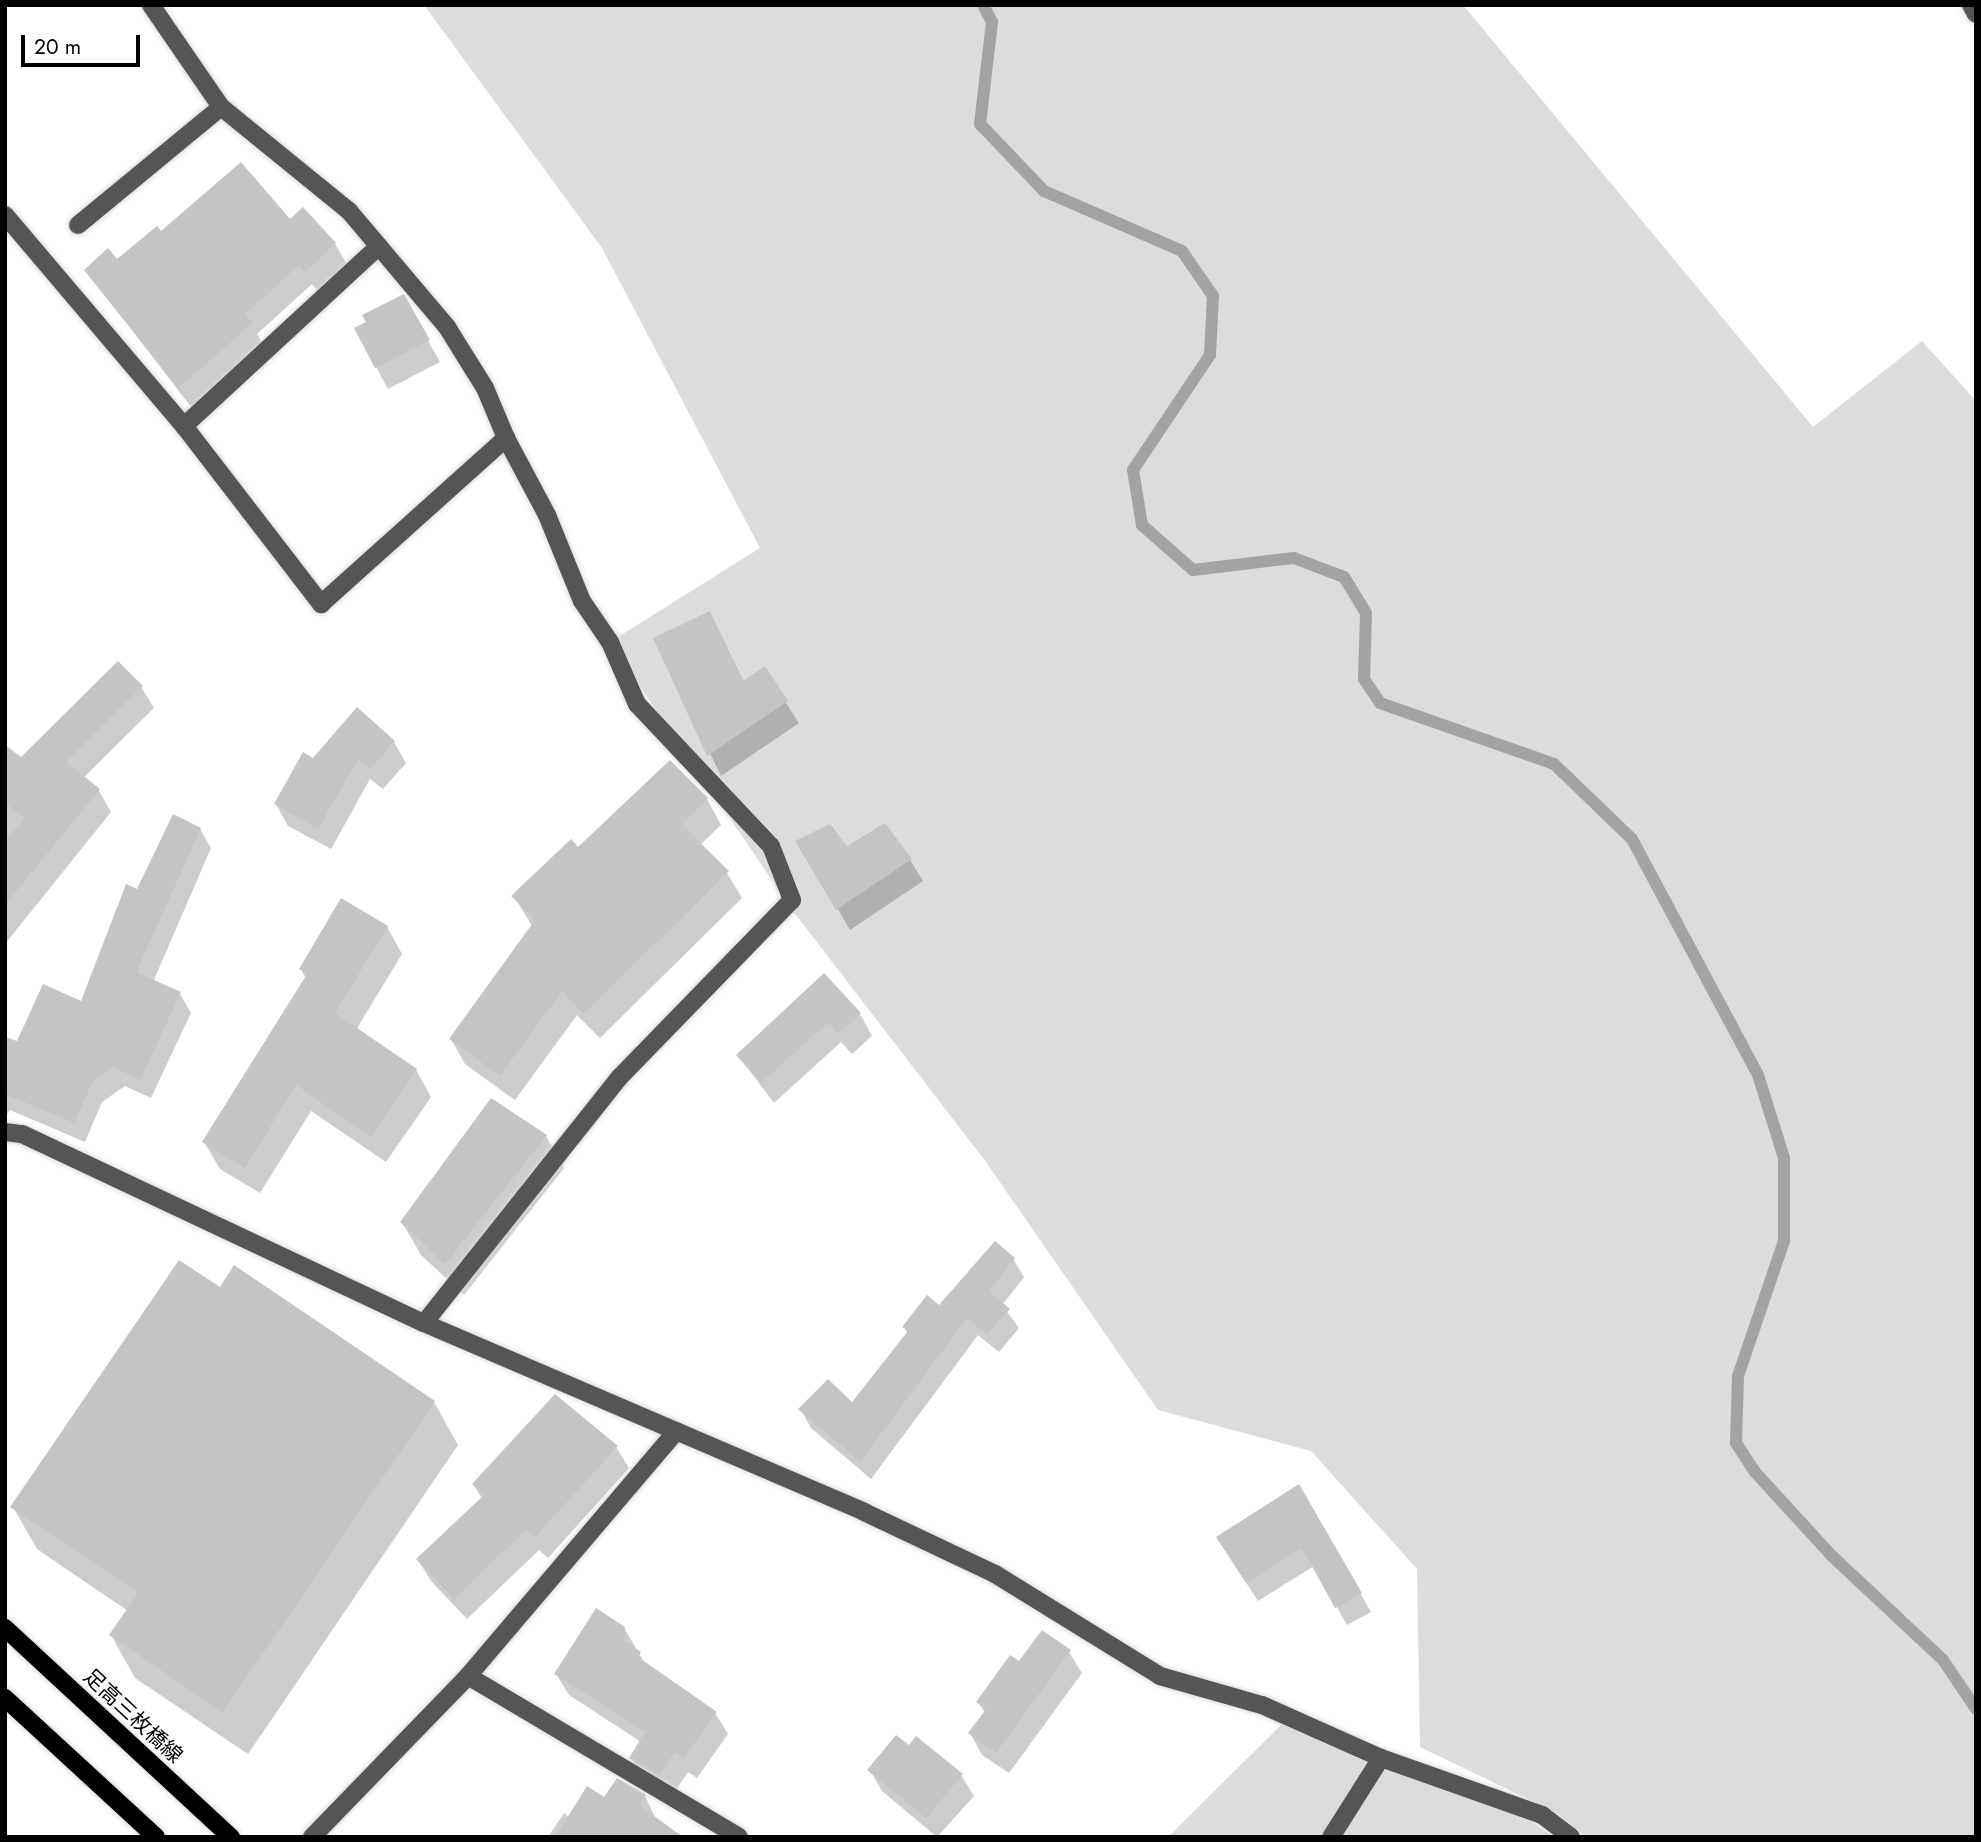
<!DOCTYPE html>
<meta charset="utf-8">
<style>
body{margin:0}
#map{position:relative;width:1981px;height:1842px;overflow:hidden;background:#fff;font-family:Jost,"Noto Sans JP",sans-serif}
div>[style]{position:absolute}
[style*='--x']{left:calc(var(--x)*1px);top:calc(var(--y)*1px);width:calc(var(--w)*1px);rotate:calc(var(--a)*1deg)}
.green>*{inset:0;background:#dcdcdc}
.shadow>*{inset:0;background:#0003}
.stream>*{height:12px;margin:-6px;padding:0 6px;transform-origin:6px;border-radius:6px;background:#a3a3a3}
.building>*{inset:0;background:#c4c4c4}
.roads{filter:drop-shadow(0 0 2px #dbdbdb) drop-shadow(0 0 2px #dbdbdb)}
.minor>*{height:18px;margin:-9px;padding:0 9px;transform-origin:9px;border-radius:9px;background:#555}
.major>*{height:18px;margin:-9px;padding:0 9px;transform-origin:9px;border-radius:9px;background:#000}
span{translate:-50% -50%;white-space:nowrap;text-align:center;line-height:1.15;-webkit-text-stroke:5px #fff;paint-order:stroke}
.street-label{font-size:21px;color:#000}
.frame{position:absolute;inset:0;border:7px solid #000;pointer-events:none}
.scale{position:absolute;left:21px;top:35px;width:119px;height:32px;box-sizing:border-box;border:4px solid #000;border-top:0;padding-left:9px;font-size:21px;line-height:24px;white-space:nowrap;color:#000;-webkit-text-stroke:5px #fff;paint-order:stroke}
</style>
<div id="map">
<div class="green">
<div style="clip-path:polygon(424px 5px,1463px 5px,1813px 427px,1922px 341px,1976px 401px,1976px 1837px,1586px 1837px,1557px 1813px,1420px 1747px,1417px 1569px,1311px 1451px,1158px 1410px,986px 1162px,793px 911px,610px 642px,760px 548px,602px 248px)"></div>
<div style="clip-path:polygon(1282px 1724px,1494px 1797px,1554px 1837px,1168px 1837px)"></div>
</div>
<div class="shadow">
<div style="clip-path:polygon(290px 221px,335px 244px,347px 264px,318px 291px,312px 284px,257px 334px,263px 344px,191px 407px,86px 270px)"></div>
<div style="clip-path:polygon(403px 296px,440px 362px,388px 389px,376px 367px,368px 323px)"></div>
<div style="clip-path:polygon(710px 613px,744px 682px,764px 669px,799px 723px,721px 776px,655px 639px)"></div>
<div style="clip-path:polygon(141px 687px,154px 708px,83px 778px,99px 791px,111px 812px,5px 944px,5px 757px,21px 759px)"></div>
<div style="clip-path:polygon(394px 742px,406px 763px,383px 789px,370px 779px,331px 849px,288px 826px,276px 804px,314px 760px)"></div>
<div style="clip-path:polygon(670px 762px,707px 799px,721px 825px,700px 845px,727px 873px,742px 898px,600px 1038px,577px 1015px,515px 1100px,465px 1064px,451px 1039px,532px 926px,514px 896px,578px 849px)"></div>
<div style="clip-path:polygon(200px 829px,211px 848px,153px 982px,180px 994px,191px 1013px,151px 1098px,125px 1086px,102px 1102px,85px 1142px,10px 1110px,5px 1117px,5px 1039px,18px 1043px,82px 1003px,138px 891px)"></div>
<div style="clip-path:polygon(798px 841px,910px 860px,923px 881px,850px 930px)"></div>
<div style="clip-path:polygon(387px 927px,402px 954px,356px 1030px,416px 1070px,431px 1097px,386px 1162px,311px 1111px,260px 1193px,220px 1169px,204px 1142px,306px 979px,301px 969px)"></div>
<div style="clip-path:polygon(824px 976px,860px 1014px,872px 1036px,852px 1054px,841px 1042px,774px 1103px,738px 1055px)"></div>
<div style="clip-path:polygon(546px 1136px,564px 1168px,464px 1295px,421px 1255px,402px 1222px)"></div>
<div style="clip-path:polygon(1013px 1259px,1024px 1277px,1002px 1305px,1019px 1328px,999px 1352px,978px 1335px,871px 1479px,811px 1428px,801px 1410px,852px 1404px,908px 1334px,904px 1327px)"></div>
<div style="clip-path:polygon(235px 1267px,434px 1402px,458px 1445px,248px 1754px,135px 1678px,111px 1635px,128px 1611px,37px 1549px,13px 1507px,220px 1289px)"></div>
<div style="clip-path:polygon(616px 1447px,629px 1468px,548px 1558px,539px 1550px,467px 1619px,431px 1581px,418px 1560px,482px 1499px,474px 1485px)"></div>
<div style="clip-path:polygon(1299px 1486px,1371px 1612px,1347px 1625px,1314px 1566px,1258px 1601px,1229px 1556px)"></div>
<div style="clip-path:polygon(624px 1628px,646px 1665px,715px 1713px,728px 1734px,697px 1778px,688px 1772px,671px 1797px,643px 1780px,631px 1758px,641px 1742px,569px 1695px,556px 1674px)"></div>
<div style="clip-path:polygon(1069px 1652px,1082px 1673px,1009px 1773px,982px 1755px,970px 1733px,985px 1713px,978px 1702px,1020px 1663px)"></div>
<div style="clip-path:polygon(870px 1770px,961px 1775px,974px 1796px,937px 1837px,882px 1791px)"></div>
<div style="clip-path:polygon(645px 1796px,656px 1819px,677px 1837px,548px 1837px,564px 1813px,569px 1817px,605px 1800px)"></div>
</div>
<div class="stream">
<div style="--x:983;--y:5;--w:19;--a:62"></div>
<div style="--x:992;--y:22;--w:103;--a:96.7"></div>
<div style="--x:980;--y:124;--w:93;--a:46.3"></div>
<div style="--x:1044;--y:191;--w:150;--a:23.5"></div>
<div style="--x:1182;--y:251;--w:55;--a:55.4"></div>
<div style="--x:1213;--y:296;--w:59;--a:92.9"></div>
<div style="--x:1210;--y:355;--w:138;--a:123.8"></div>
<div style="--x:1133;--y:470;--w:56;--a:80.7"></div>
<div style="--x:1142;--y:525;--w:68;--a:41.4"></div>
<div style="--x:1193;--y:570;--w:102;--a:-6.8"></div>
<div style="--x:1294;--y:558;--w:53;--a:20.8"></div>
<div style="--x:1344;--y:577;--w:42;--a:58.6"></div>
<div style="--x:1366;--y:613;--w:66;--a:91.7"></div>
<div style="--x:1364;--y:679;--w:29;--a:56"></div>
<div style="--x:1380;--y:703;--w:184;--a:19.3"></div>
<div style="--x:1554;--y:764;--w:108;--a:43.9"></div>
<div style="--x:1632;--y:839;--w:268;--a:61.9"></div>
<div style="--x:1758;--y:1075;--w:87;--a:72.6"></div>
<div style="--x:1784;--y:1158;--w:83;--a:90"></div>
<div style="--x:1784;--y:1241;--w:143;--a:108.8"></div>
<div style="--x:1738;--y:1376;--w:67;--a:91.7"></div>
<div style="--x:1736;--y:1443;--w:35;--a:57"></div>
<div style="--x:1755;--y:1472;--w:114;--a:47.5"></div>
<div style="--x:1832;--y:1556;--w:152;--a:43.1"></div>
<div style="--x:1943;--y:1660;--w:59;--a:56"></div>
</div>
<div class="building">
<div style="clip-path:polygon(241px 162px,290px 219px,303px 207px,336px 243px,305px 272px,299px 265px,245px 314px,253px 323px,178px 388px,84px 270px,108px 248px,117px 259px,157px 226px,161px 231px)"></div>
<div style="clip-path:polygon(404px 294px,430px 340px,375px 368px,354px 328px,366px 322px,362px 315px)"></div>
<div style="clip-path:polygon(710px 611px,743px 681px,765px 666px,788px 701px,707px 756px,653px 638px)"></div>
<div style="clip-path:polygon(118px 661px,143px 686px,66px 762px,100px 789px,5px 905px,5px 841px,25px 818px,5px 803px,5px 745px,21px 757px)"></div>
<div style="clip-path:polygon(357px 707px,395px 741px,370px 769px,358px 759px,318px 829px,274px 804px,303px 752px,313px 758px)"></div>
<div style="clip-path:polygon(670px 760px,708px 798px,681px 824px,729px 871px,584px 1014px,562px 991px,500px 1076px,449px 1039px,535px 920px,511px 896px,571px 839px,578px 847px)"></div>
<div style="clip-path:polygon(173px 814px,201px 828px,138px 968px,138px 973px,181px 992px,140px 1080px,113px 1067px,92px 1083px,74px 1123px,5px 1094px,5px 1037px,17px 1041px,43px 984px,81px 1001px,126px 884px,137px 889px)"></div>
<div style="clip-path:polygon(885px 823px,912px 859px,836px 910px,795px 841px,830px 824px,847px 846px)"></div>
<div style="clip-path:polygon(341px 898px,388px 926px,335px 1013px,417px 1069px,371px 1137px,296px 1085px,245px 1168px,202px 1142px,307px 974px,299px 969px)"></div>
<div style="clip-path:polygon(824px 973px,861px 1013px,838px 1034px,828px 1022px,761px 1083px,736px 1055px)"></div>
<div style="clip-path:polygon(491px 1098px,547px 1135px,445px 1264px,400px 1222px)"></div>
<div style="clip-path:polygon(995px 1241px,1015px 1258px,989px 1291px,1010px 1309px,987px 1335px,967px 1318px,860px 1462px,798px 1409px,828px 1379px,852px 1402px,908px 1331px,902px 1327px,927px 1295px,939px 1305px)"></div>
<div style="clip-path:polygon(179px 1260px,220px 1287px,234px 1265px,435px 1401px,223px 1712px,109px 1635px,138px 1593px,10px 1507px)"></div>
<div style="clip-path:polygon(555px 1394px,618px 1446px,535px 1537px,526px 1530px,454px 1599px,416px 1559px,484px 1495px,472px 1484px)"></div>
<div style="clip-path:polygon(1299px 1484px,1362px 1593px,1335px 1608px,1302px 1548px,1246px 1583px,1216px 1537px)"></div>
<div style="clip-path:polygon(596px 1608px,625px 1627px,623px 1640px,641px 1652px,638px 1657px,717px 1712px,684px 1757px,675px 1752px,659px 1776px,629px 1758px,645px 1732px,554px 1674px)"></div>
<div style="clip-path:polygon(1042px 1630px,1071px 1650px,996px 1753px,968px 1733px,986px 1709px,976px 1702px,1010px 1655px,1019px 1661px)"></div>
<div style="clip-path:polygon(896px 1735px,909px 1745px,916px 1736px,963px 1774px,926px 1818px,867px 1770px)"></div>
<div style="clip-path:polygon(617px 1778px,646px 1795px,639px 1805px,683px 1837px,555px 1837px,587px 1786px,604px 1797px)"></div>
</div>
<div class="roads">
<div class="minor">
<div style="--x:151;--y:5;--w:124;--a:55.5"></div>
<div style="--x:221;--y:107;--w:165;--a:39.1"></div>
<div style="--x:349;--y:211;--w:152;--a:49.8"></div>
<div style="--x:447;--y:327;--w:72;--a:58.1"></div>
<div style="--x:485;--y:388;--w:54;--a:67.2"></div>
<div style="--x:1971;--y:5;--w:10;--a:61"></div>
<div style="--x:5;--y:215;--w:277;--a:49.7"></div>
<div style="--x:184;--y:426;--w:225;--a:52.4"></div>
<div style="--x:321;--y:604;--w:249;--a:-41.9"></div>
<div style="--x:506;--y:438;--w:87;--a:62"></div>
<div style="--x:547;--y:515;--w:93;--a:67.9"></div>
<div style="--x:582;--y:601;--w:50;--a:55.7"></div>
<div style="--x:610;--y:642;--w:68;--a:66.5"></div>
<div style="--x:637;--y:704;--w:195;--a:46.7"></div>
<div style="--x:771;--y:846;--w:58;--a:68.7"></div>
<div style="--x:792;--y:900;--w:248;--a:134.2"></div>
<div style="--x:619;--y:1078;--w:313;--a:128.5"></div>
<div style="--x:78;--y:225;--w:185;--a:-39.5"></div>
<div style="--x:184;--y:426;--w:265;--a:-42.7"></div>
<div style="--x:5;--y:1132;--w:17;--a:7"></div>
<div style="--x:22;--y:1134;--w:444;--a:25.2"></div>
<div style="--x:424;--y:1323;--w:479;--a:23.2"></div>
<div style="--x:864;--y:1512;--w:145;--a:25.3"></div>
<div style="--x:995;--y:1574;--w:194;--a:31.7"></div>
<div style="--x:1160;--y:1676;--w:106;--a:15.9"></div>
<div style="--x:1262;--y:1705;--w:130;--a:24"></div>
<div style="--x:1381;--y:1758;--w:93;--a:122.3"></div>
<div style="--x:468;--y:1676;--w:315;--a:30.7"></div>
<div style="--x:1381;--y:1758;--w:171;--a:19.5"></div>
<div style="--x:1542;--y:1815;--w:36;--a:37"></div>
<div style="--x:312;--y:1837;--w:224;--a:-45.9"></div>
<div style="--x:468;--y:1676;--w:321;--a:-49.6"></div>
</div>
<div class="major">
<div style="--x:5;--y:1628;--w:308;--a:42.8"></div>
<div style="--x:5;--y:1698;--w:205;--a:42.6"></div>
</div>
</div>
<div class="street-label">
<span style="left:133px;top:1716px;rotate:43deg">足高三枚橋線</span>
</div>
<div class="frame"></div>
<div class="scale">20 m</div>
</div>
